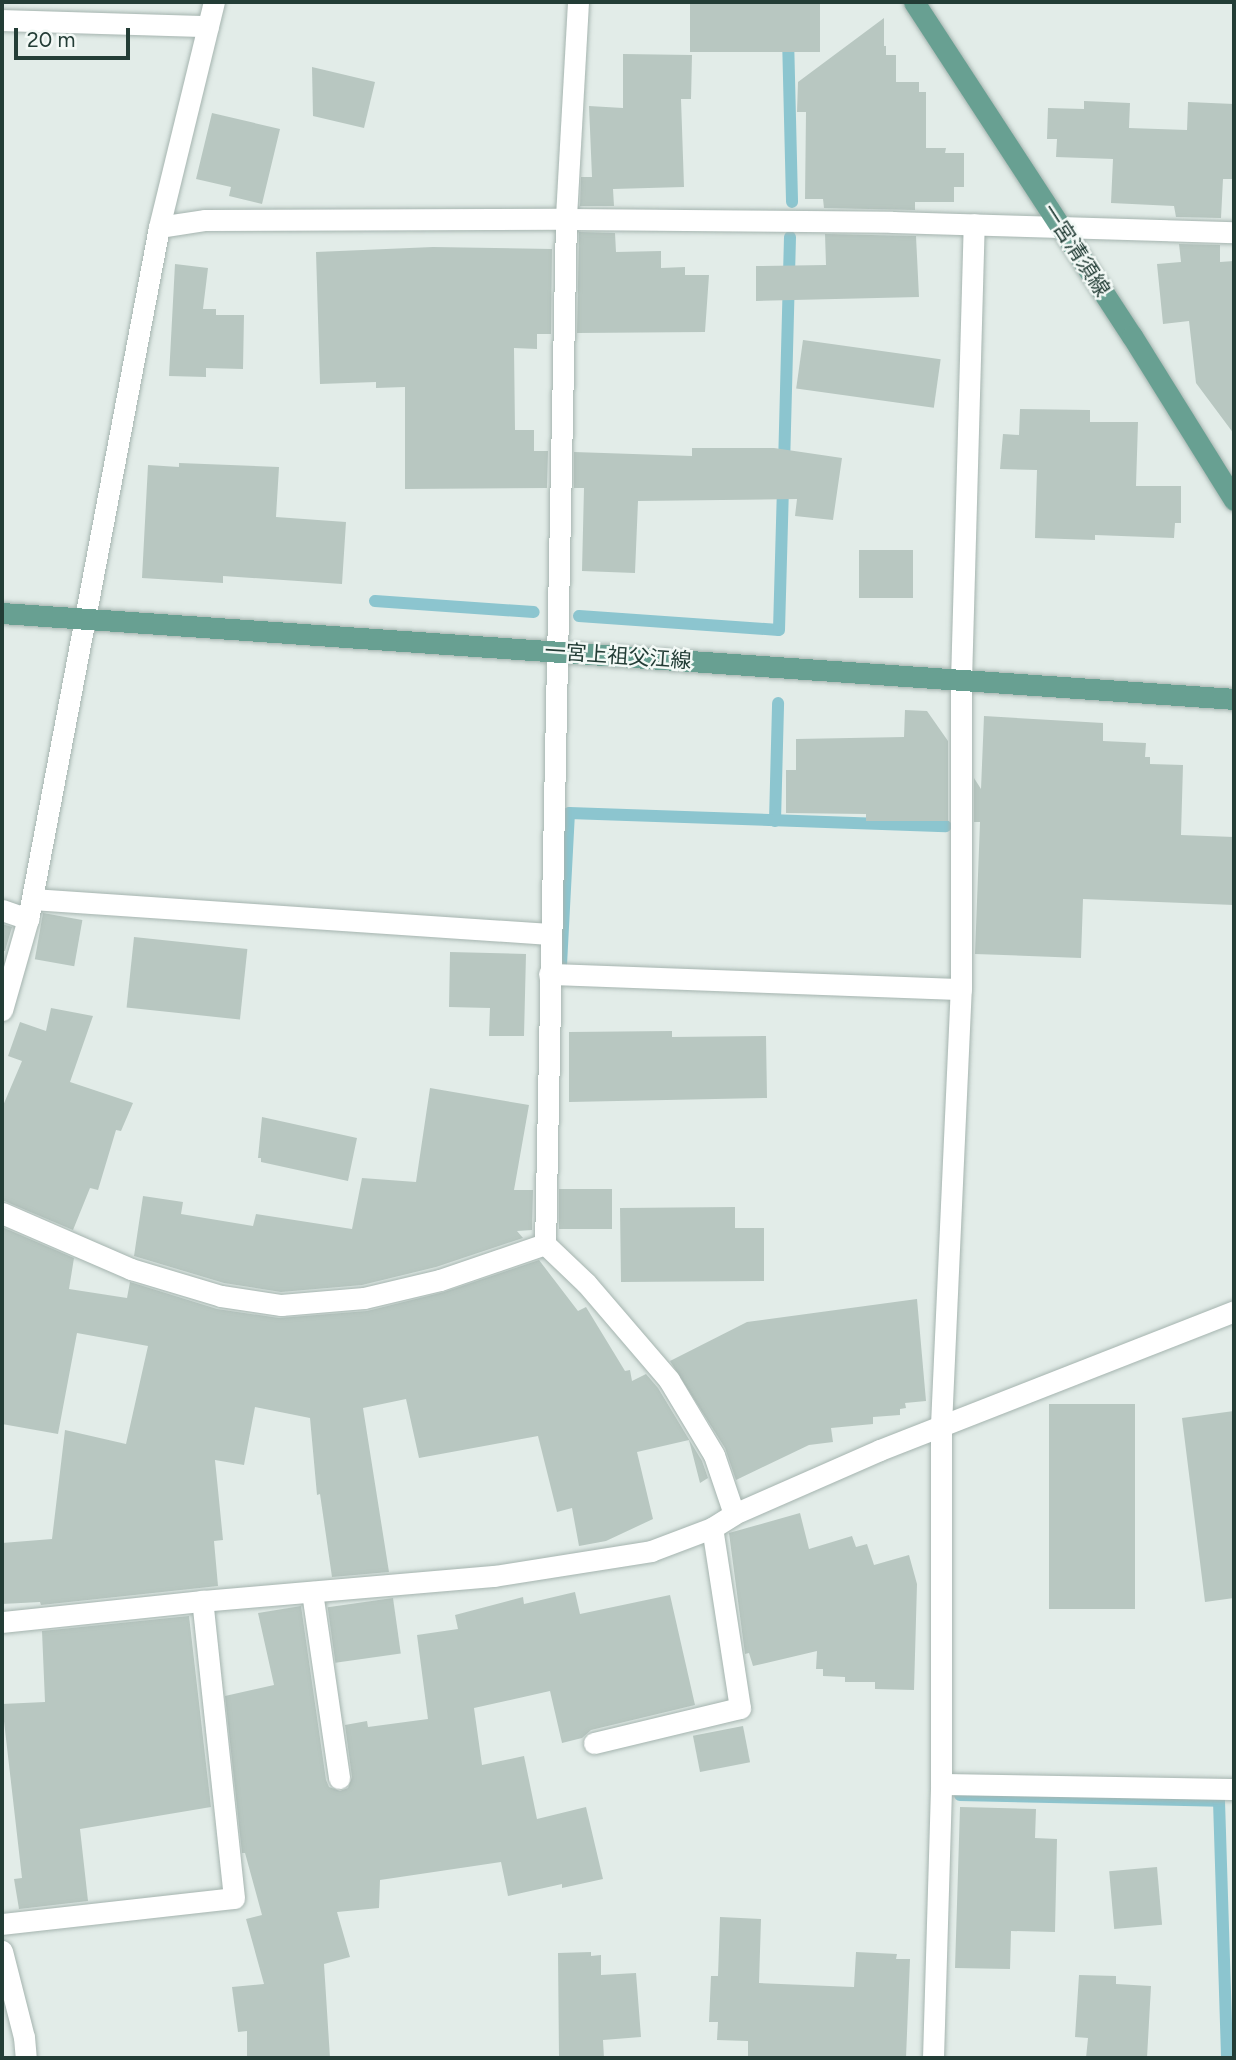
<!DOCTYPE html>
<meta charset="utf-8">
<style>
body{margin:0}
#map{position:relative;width:1236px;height:2060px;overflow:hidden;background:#e2ece8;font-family:Figtree,"Noto Sans JP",sans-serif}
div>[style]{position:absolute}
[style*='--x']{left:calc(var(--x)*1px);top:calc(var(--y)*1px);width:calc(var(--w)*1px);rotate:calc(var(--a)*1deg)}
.stream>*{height:12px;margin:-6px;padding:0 6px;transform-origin:6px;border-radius:6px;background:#8cc5cf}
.building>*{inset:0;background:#b8c7c1;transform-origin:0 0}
.roads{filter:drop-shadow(0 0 2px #a5b4af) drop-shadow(0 0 2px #a5b4af)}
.minor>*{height:21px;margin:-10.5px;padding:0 10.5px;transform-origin:10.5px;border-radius:10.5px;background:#fff}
.major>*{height:21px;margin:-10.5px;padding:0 10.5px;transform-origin:10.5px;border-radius:10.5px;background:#68a092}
span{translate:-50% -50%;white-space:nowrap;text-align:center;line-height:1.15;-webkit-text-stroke:5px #f3f9f6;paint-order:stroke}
.street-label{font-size:21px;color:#233d36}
.frame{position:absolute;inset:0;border:4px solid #233d36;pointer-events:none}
.scale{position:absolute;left:14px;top:28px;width:116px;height:32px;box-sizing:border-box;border:4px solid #233d36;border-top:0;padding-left:9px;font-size:21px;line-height:24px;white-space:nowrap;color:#233d36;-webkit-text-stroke:5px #f3f9f6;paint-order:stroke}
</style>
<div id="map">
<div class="stream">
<div style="--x:788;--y:37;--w:165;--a:88.6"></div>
<div style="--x:784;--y:466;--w:229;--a:-88.5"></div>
<div style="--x:375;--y:601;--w:159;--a:4"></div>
<div style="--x:579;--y:616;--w:200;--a:4"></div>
<div style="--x:779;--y:630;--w:145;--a:-88.4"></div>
<div style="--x:775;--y:821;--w:118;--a:-88.5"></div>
<div style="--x:561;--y:965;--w:152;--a:-87"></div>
<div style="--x:569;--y:813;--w:377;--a:2"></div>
<div style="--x:960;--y:1795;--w:259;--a:1.3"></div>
<div style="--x:1219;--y:1801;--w:257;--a:88.2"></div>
</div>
<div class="building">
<div style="left:690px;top:2px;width:130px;height:50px"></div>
<div style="clip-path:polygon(884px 18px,884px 46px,886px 46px,886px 55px,896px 55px,896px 82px,919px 82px,919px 92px,926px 92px,926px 148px,946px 148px,945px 153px,964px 153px,964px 187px,954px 187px,954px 202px,915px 202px,915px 210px,824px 208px,823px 199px,805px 199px,806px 112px,797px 112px,798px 82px)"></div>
<div style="clip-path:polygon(623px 54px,692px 55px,691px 99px,681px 99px,684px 187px,613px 189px,614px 206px,580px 206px,581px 177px,592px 177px,589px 106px,623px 108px)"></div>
<div style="clip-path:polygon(312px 67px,375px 82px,364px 128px,313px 116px)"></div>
<div style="clip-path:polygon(1084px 101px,1130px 103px,1129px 128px,1187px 130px,1188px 102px,1234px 104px,1234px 179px,1223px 179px,1221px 218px,1176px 217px,1174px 206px,1111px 203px,1113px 159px,1056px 157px,1057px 139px,1047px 139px,1048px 108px,1084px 109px)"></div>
<div style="clip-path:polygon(212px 113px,280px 129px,262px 204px,229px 196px,231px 187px,196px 179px)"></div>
<div style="clip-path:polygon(579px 232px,615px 233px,616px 252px,661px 251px,661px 268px,685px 267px,685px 275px,709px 275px,705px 332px,577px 333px)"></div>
<div style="clip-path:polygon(825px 234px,916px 236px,919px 297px,756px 301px,756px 266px,826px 265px)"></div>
<div style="clip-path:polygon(1179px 244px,1220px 245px,1220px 262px,1234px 261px,1234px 434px,1196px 383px,1189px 321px,1163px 324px,1157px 264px,1181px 262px)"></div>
<div style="clip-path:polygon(433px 247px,552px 249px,551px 334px,537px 334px,537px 349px,514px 348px,515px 430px,534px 430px,534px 451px,548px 451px,547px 488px,405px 489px,405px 387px,376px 388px,376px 382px,320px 384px,316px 252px)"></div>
<div style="clip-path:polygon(175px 264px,208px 268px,203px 309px,216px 309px,216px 315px,244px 315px,243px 369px,206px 368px,206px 377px,169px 376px)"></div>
<div style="left:803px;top:340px;width:139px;height:49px;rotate:8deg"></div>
<div style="clip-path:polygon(1020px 409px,1090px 410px,1090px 422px,1138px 422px,1136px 486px,1181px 486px,1181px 523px,1175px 523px,1174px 538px,1095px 535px,1095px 540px,1035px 538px,1037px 470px,1000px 469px,1003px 434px,1019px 435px)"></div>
<div style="clip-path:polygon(692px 448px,774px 448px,842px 458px,833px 520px,795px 516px,797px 499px,638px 501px,635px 573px,582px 571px,584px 488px,574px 488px,574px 452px,692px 456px)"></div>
<div style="clip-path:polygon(179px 463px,279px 467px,276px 517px,346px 522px,342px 584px,223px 576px,223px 583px,142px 578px,148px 465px,179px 467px)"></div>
<div style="left:859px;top:550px;width:54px;height:48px"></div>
<div style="clip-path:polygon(905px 710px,927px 711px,948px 741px,948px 821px,866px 821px,866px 814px,786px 813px,786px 770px,796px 770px,796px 739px,904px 737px)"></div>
<div style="clip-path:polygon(984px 716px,1103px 723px,1103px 741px,1146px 743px,1145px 757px,1150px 757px,1150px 764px,1183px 765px,1181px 835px,1234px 837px,1234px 905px,1083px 899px,1081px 958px,975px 954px,980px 822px,974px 822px,974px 778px,981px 789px)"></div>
<div style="left:43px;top:913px;width:40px;height:47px;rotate:10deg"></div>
<div style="clip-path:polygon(2px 924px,12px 927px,5px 951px,2px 951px)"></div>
<div style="left:134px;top:937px;width:114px;height:71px;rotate:6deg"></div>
<div style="clip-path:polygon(450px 952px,526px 954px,524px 1036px,489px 1036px,490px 1008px,449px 1007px)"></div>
<div style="clip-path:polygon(51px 1008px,93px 1016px,70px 1082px,133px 1103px,121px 1131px,116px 1130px,98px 1190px,90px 1188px,73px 1230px,2px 1200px,2px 1108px,22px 1061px,8px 1056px,20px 1022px,46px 1031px)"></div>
<div style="clip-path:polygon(672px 1031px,672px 1037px,766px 1036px,767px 1098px,569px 1102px,569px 1032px)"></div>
<div style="clip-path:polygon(430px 1088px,529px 1105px,514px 1190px,533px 1190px,532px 1230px,517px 1231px,523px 1238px,436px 1267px,362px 1285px,281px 1292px,224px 1283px,134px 1256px,143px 1196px,183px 1202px,181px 1214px,253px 1226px,256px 1214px,352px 1229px,362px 1178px,416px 1182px)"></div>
<div style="clip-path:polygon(262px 1117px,357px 1138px,348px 1181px,261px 1162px,261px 1158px,258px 1158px)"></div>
<div style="left:612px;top:1189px;width:40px;height:53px;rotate:90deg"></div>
<div style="clip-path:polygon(735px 1207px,735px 1228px,764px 1228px,764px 1281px,621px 1282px,620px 1208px)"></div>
<div style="clip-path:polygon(2px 1227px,74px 1258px,69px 1289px,127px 1298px,130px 1282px,217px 1309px,279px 1318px,367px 1311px,444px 1292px,539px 1260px,578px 1311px,586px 1307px,625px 1371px,630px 1370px,632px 1381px,646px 1374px,658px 1388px,702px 1461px,708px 1478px,700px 1483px,689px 1440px,637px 1452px,653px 1519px,606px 1541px,579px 1546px,572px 1508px,557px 1512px,538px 1436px,419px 1458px,406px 1399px,363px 1408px,389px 1572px,332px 1577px,320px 1494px,317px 1495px,310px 1418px,255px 1407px,244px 1465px,215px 1460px,223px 1540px,214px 1541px,218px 1586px,41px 1605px,40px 1602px,2px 1604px,2px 1543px,52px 1539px,65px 1430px,126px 1444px,148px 1346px,77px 1333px,58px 1434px,2px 1424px)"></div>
<div style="clip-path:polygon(917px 1299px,926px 1401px,905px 1403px,906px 1408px,900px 1409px,900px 1415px,873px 1417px,873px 1424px,831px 1428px,833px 1442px,809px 1445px,736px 1480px,725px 1448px,670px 1361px,747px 1322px)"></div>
<div style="left:1049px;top:1404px;width:86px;height:205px"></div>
<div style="clip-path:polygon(1234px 1411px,1234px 1598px,1205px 1602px,1182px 1418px)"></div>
<div style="clip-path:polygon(800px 1513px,809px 1549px,852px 1536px,856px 1547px,867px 1544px,874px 1565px,909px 1555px,917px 1584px,914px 1690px,875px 1689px,875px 1682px,845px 1682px,845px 1677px,823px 1676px,823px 1669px,816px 1669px,817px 1651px,753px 1666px,749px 1653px,745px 1654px,729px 1533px)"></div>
<div style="clip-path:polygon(575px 1592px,580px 1614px,670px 1595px,695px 1705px,591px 1730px,582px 1738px,562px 1743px,550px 1691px,474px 1708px,482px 1765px,524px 1756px,537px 1819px,586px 1807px,603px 1879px,562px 1888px,562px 1884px,508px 1896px,501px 1862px,380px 1880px,379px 1908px,337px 1912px,350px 1957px,324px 1964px,330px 2058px,247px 2058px,247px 2031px,238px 2032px,232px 1987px,264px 1984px,246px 1919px,262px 1915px,245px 1853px,242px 1853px,225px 1696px,274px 1685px,258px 1613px,301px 1606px,326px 1780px,329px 1787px,340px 1791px,348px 1788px,352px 1777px,345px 1725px,367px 1721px,368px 1727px,428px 1719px,417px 1635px,458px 1629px,455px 1615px,523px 1597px,524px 1604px)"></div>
<div style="left:393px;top:1598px;width:56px;height:66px;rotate:82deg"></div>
<div style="clip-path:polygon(189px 1616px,211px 1807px,80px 1829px,88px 1901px,19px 1909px,14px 1879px,22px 1878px,2px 1704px,45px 1702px,42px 1631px)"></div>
<div style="left:743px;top:1726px;width:37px;height:51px;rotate:79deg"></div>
<div style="clip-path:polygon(960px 1807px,1036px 1809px,1035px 1838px,1057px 1839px,1055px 1932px,1011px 1931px,1010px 1969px,955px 1968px)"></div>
<div style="left:1157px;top:1867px;width:58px;height:48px;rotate:85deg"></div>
<div style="clip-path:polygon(720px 1917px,761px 1919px,759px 1983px,854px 1987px,856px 1952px,897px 1954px,896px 1959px,910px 1959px,906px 2058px,748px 2058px,748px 2041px,717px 2040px,718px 2022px,709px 2022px,711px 1976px,718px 1976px)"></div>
<div style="clip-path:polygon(591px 1952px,591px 1956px,601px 1955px,601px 1975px,636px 1973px,641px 2037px,603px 2040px,604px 2058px,559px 2058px,558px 1953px)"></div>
<div style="clip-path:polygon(1079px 1975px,1116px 1976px,1116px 1984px,1151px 1986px,1147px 2058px,1086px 2058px,1088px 2038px,1075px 2037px)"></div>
</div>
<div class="roads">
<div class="minor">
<div style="--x:578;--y:2;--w:217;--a:93.2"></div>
<div style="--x:566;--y:219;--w:1025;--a:91.17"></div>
<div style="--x:545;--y:1244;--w:57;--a:43.6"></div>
<div style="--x:586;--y:1283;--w:128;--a:49.4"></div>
<div style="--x:669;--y:1380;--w:87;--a:59"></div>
<div style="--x:714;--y:1455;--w:62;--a:71.3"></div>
<div style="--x:734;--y:1514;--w:159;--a:-23.7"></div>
<div style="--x:880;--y:1450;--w:380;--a:-21.4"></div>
<div style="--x:2;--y:20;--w:206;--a:1.7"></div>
<div style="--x:159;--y:227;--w:47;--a:-8.7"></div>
<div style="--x:205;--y:220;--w:361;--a:-0.2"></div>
<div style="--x:566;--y:219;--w:326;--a:0.5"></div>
<div style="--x:892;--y:222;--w:342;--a:1.7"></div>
<div style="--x:32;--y:899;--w:519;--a:3.87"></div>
<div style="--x:2;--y:910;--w:28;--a:19"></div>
<div style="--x:549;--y:974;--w:412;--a:2.1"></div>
<div style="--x:2;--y:1010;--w:95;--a:-74.1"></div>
<div style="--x:28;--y:919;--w:704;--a:-79.28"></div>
<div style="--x:159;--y:227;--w:232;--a:-76.3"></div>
<div style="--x:2;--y:1213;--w:141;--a:23.5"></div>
<div style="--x:131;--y:1269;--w:94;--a:16.7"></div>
<div style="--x:221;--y:1296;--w:61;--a:8.5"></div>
<div style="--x:281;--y:1305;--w:83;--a:-4.8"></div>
<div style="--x:364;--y:1298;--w:78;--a:-13.3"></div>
<div style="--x:440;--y:1280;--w:111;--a:-18.9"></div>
<div style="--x:312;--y:1592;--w:188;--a:81.7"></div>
<div style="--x:2;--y:1622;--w:201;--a:-6"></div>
<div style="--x:202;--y:1601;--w:293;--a:-4.9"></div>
<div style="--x:494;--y:1576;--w:159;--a:-9"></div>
<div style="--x:651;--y:1551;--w:65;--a:-20.7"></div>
<div style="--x:712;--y:1528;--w:26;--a:-32"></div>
<div style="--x:594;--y:1743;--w:150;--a:-13.5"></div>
<div style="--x:740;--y:1708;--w:182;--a:-98.8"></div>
<div style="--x:941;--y:1784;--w:293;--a:1"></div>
<div style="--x:2;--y:1924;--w:233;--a:-6.4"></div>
<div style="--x:234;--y:1898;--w:299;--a:-96.1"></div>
<div style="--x:2;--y:1951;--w:89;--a:75.7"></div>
<div style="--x:24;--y:2037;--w:21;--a:85"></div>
<div style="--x:933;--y:2058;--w:274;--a:-88.3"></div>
<div style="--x:941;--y:1784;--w:359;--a:-90"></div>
<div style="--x:941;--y:1425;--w:436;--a:-87.4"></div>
<div style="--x:961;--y:989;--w:308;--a:-90"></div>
<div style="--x:961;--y:681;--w:457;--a:-88.4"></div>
</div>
<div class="major">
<div style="--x:914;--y:2;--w:399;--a:56.9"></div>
<div style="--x:1132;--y:336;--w:193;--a:58.1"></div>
<div style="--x:2;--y:613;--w:1235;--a:3.99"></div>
</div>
</div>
<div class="street-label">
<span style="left:1076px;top:250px;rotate:57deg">一宮清須線</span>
<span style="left:618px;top:656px;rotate:4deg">一宮上祖父江線</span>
</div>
<div class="frame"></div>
<div class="scale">20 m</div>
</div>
